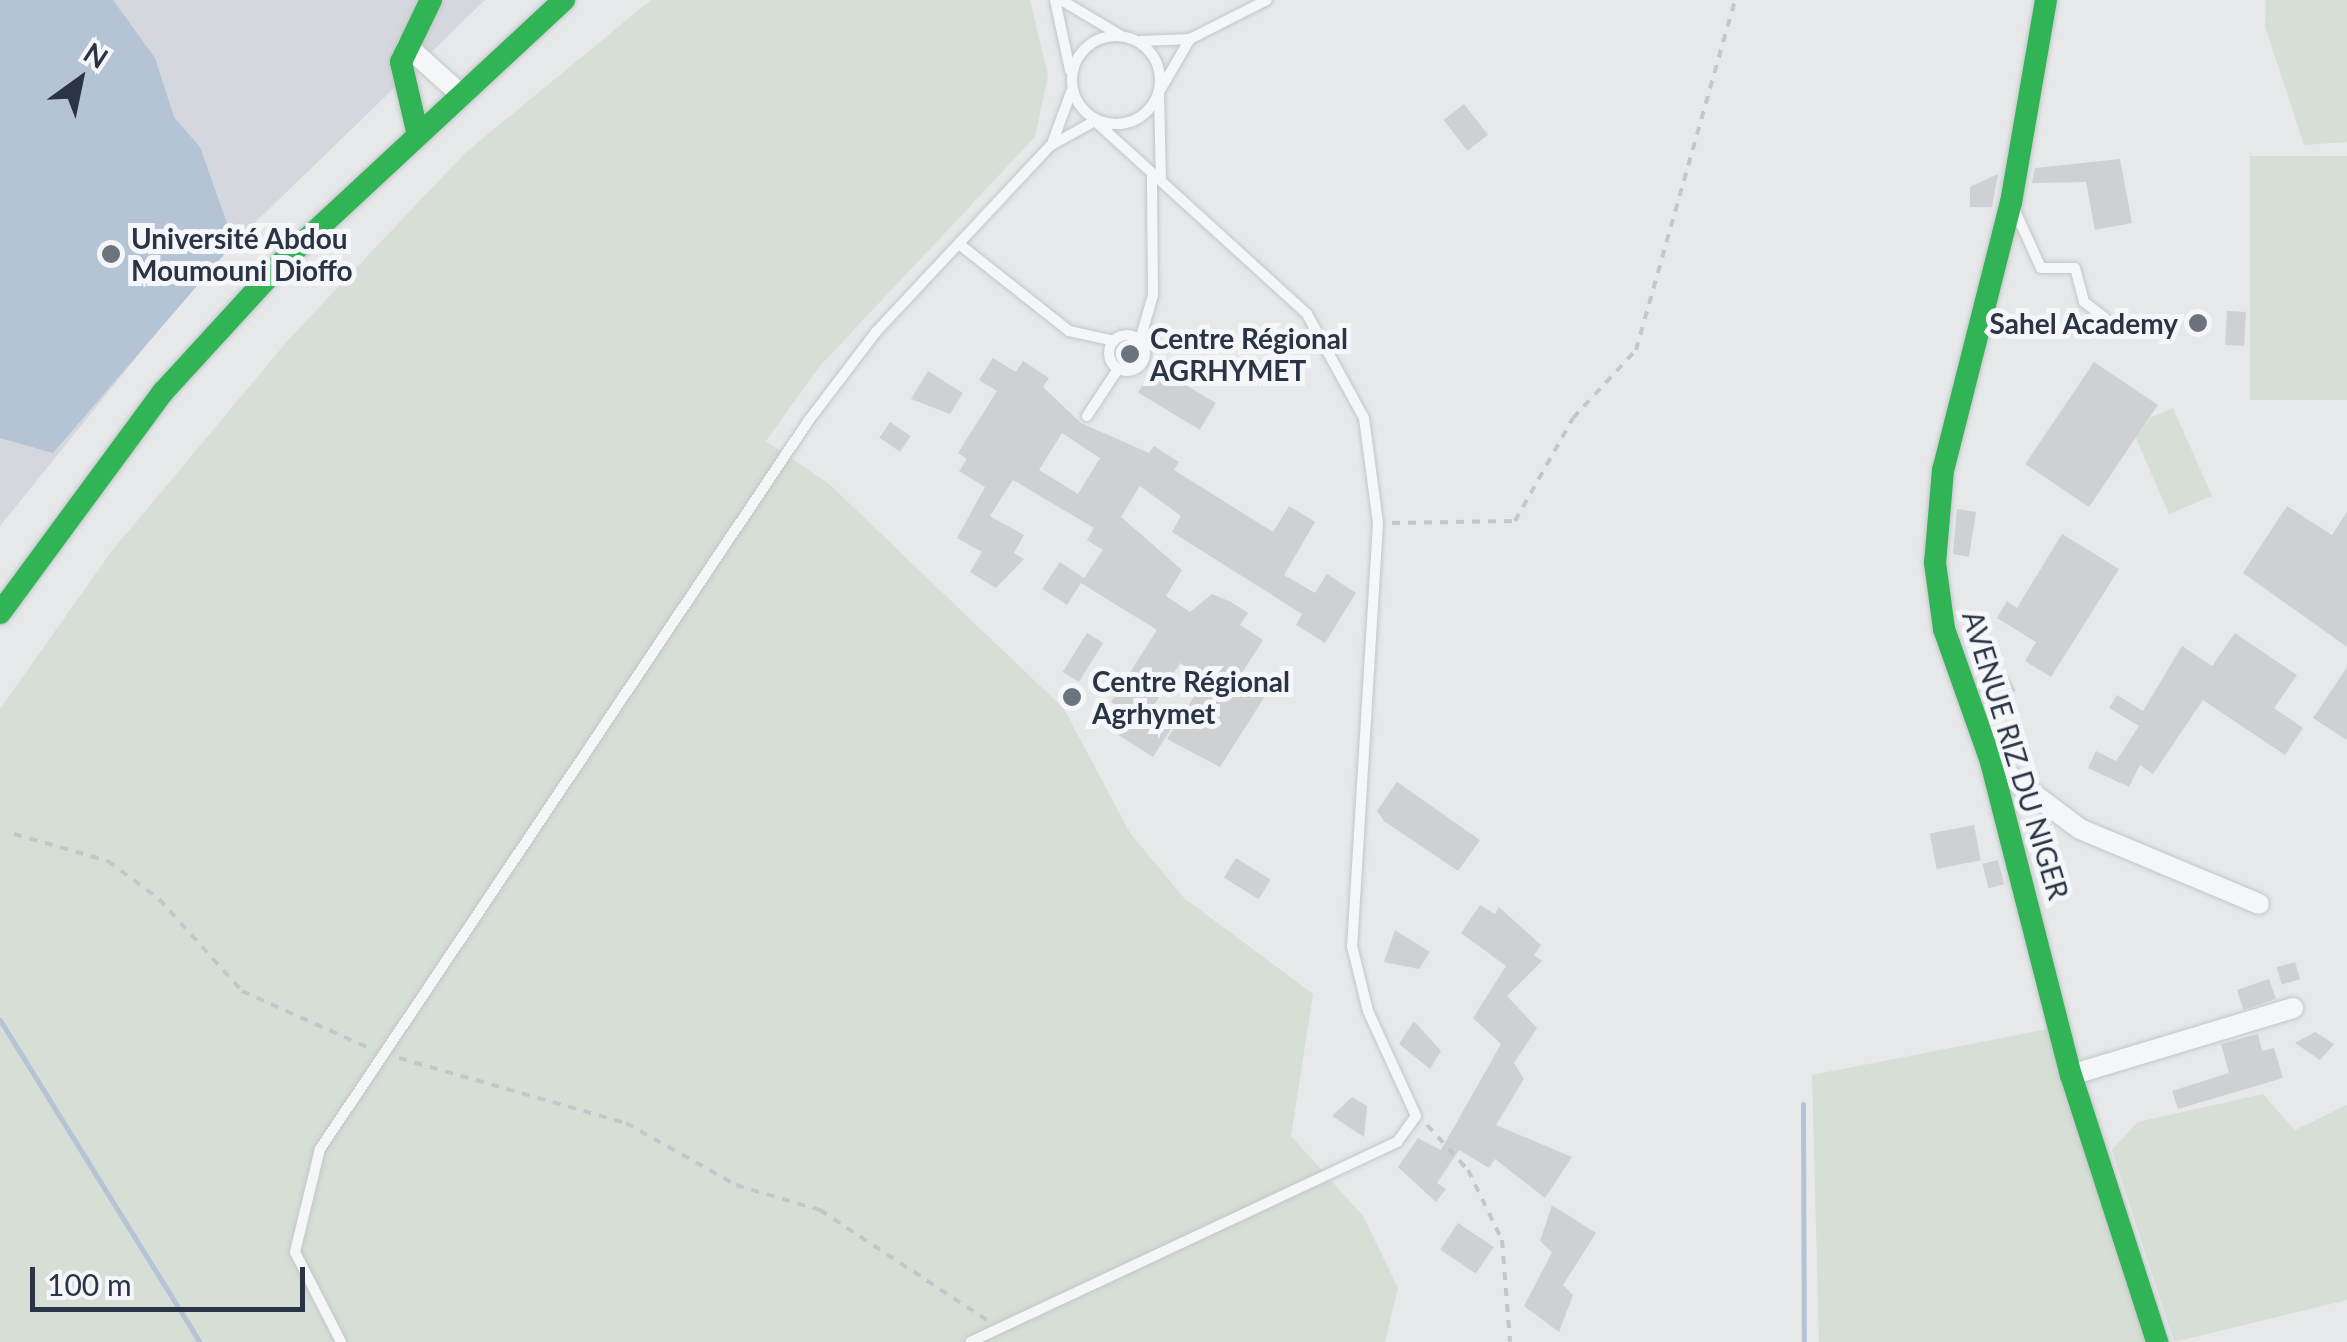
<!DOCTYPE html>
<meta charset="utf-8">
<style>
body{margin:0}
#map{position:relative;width:2347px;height:1342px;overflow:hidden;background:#e6e8ea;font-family:Lato,sans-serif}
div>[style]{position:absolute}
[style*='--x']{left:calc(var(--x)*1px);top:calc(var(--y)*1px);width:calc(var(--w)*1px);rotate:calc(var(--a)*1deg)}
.built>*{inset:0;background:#d4d7dd}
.green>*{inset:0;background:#d6ded6;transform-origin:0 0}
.water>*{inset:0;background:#b4c4d5}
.stream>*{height:5px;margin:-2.5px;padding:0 2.5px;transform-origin:2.5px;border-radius:2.5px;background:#b4c4d5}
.building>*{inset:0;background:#ced0d3;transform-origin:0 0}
.path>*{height:4px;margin-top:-2px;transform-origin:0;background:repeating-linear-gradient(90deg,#c5c6ca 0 8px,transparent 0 16px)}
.roads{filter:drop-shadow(0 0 2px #c4c6c8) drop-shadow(0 0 2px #c4c6c8)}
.lane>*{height:10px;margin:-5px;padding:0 5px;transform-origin:5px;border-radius:5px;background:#f5f6f7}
.lane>.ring{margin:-5px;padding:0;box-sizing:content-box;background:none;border:10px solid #f5f6f7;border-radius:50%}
.street>*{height:20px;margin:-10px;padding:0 10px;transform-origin:10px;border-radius:10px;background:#f5f6f7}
.fast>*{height:22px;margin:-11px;padding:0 11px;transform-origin:11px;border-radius:11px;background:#30b455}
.dots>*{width:28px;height:28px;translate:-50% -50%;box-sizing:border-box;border:5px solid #f4f6f9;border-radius:50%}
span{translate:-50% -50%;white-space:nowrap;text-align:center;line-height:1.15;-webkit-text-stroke:10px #f4f6f9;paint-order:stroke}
.poi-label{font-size:28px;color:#2b3445;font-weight:700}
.left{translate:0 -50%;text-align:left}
.right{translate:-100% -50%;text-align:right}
.street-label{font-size:28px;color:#2b3445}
.north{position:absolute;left:30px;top:30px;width:100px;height:100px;-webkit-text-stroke:8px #f4f6f9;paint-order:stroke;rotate:33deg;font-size:28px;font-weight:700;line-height:40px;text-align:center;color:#2b3445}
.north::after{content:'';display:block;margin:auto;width:35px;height:45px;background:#2b3445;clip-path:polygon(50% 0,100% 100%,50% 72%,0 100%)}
.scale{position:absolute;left:30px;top:1267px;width:275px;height:45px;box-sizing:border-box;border:5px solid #2b3445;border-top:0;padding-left:12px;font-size:30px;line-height:35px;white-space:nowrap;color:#2b3445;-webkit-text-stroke:8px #f4f6f9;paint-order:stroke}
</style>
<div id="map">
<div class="built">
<div style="clip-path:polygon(0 0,485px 0,211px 265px,0 526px)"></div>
</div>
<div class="green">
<div style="clip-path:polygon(651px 0,1030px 0,1048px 76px,1035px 137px,819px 367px,766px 441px,829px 484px,1064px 709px,1130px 833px,1184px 898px,1313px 994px,1291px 1136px,1363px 1216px,1398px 1288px,1385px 1342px,0 1342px,0 709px,111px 552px,290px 338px,465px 153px)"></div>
<div style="clip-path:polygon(2266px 0,2347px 0,2347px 142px,2304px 145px,2265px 26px)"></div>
<div style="left:2347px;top:156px;width:244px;height:97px;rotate:90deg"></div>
<div style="clip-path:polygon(2173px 408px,2212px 496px,2169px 514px,2136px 438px,2150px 418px)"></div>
<div style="clip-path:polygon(2048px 1029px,2147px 1342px,1819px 1342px,1812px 1075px)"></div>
<div style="clip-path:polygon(2263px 1094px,2295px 1130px,2347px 1105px,2347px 1300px,2174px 1342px,2112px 1150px,2138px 1122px)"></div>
</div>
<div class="water">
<div style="clip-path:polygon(0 0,113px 0,155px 58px,174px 117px,200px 147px,234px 243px,53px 453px,0 438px)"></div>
</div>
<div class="stream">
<div style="--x:0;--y:1020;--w:379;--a:58.2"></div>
<div style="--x:1803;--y:1104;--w:238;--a:89.8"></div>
</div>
<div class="building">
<div style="left:1464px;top:104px;width:39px;height:26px;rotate:52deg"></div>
<div style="clip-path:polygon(2120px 159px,2132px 223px,2095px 230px,2086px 182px,2032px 183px,2035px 168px)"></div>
<div style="clip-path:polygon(1998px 174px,1992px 207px,1970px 207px,1970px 187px)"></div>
<div style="left:2227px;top:311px;width:19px;height:34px;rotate:3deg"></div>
<div style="clip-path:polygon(evenodd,993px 358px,1016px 372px,1023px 361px,1049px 378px,1043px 387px,1081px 423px,1149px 453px,1154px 446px,1179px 462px,1174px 470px,1273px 532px,1289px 506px,1315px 522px,1284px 575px,1315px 593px,1327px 574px,1356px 593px,1325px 643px,1296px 625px,1302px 614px,1172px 532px,1181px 516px,1140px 486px,1121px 517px,1182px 570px,1166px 596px,1190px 612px,1212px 594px,1231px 602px,1248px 613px,1240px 625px,1263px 640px,1240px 676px,1267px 693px,1220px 767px,1167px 739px,1205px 679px,1180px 663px,1148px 715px,1171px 729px,1153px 757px,1108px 728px,1120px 708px,1111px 702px,1157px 630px,1081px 583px,1067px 605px,1042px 589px,1060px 562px,1084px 578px,1103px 550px,1087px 540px,1094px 528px,1013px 480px,990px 516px,1024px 535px,1014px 553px,1024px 559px,996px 588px,970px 572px,982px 552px,957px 538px,985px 487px,959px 471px,967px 459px,958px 453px,997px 391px,979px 380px,993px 358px,1062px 433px,1100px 458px,1078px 494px,1039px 470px,1062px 433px)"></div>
<div style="left:2094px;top:362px;width:77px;height:123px;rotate:34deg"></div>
<div style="left:1154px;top:366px;width:72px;height:31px;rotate:31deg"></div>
<div style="clip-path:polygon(928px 371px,963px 393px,950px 414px,911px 399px)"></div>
<div style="left:890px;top:422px;width:25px;height:19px;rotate:34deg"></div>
<div style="clip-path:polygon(2287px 506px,2332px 535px,2347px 512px,2347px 647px,2243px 573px)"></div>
<div style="clip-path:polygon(1957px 509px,1976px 512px,1969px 557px,1953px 554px)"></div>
<div style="clip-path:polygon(2062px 534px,2119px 569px,2051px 677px,2025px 661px,2036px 642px,1997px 618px,2007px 601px,2017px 608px)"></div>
<div style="left:1087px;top:633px;width:19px;height:46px;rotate:32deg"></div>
<div style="clip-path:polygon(2235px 633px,2297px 675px,2274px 708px,2303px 728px,2285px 755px,2203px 700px,2153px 774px,2140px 765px,2129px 787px,2088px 768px,2096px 751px,2116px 761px,2139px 726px,2109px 708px,2117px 695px,2143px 711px,2182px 646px,2212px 666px)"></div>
<div style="clip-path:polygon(2347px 667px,2347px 740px,2313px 718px)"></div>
<div style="left:2006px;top:672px;width:21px;height:24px;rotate:62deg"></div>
<div style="clip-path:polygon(1397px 782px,1480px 840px,1458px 871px,1384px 821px,1377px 811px)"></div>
<div style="left:1974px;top:825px;width:36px;height:45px;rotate:79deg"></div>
<div style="left:1236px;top:858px;width:41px;height:23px;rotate:32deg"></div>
<div style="left:1998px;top:860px;width:25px;height:16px;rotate:76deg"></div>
<div style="clip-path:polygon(1480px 905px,1495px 914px,1499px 907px,1541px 945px,1534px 955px,1542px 961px,1507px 996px,1537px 1028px,1514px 1063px,1524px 1079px,1496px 1125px,1572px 1157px,1545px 1198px,1495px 1159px,1489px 1168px,1459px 1150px,1437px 1183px,1446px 1189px,1436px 1202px,1398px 1167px,1418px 1138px,1441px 1150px,1501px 1044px,1473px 1018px,1506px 966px,1461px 933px)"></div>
<div style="clip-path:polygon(1395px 930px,1430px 952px,1419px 969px,1384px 962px)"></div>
<div style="left:2295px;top:962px;width:18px;height:19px;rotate:74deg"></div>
<div style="left:2269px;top:979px;width:21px;height:34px;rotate:71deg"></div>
<div style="clip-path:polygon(1414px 1021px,1441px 1051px,1430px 1069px,1399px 1044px)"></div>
<div style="clip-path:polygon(2315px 1032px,2334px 1044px,2320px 1060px,2295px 1043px)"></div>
<div style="clip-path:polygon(2258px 1034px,2262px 1051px,2274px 1048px,2283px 1078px,2178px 1109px,2172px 1091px,2229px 1073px,2221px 1044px)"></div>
<div style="clip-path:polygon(1352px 1097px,1367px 1106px,1364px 1137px,1332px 1116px)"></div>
<div style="clip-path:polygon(1552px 1205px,1596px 1233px,1563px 1285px,1573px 1295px,1559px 1332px,1524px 1306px,1552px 1252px,1540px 1241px)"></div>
<div style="left:1458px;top:1223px;width:43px;height:32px;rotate:34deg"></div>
</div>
<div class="path">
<div style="--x:1392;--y:523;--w:123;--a:-0.9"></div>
<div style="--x:1515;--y:521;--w:118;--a:-60.6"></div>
<div style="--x:1573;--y:418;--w:93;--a:-47.2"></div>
<div style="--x:1636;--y:350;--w:364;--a:-74.2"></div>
<div style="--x:14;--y:834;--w:98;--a:16"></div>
<div style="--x:108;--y:861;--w:64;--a:36.7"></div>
<div style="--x:159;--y:899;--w:124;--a:47.9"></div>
<div style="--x:242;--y:991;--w:141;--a:24.2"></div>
<div style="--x:399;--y:1058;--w:236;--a:16"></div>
<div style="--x:626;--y:1123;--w:126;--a:29.4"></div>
<div style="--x:736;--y:1185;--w:88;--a:16.6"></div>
<div style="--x:820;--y:1210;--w:200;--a:33.4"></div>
<div style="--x:1427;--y:1125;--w:61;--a:47.7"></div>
<div style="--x:1468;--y:1170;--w:78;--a:64.1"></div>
<div style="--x:1502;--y:1240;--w:102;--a:85.5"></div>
</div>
<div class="roads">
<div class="lane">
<div style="--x:1055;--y:0;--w:72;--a:77.9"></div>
<div style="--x:1061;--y:0;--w:69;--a:30.7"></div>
<div class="ring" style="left:1072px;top:36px;width:78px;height:78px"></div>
<div style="--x:1141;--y:41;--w:49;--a:-2.3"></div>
<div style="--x:1190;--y:39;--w:86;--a:-26.9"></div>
<div style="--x:1053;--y:141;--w:52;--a:-69.8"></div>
<div style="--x:1161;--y:181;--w:89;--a:-91.3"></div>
<div style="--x:1159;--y:92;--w:61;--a:-59.7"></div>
<div style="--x:2016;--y:213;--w:60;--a:65.6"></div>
<div style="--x:2041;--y:268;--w:34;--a:0"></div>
<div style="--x:2075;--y:268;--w:35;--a:75"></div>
<div style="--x:2084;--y:302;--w:26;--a:37"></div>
<div style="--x:959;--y:244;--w:140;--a:38.3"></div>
<div style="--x:1069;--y:331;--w:46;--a:12.5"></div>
<div class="ring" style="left:1109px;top:335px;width:26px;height:26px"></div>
<div style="--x:1140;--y:340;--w:47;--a:-73.9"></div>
<div style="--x:1153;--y:295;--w:119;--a:-90.5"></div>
<div style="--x:1087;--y:416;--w:56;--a:-56.6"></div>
<div style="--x:341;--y:1342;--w:101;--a:-117.1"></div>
<div style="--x:295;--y:1252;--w:106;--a:-76.4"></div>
<div style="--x:320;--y:1149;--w:878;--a:-56.15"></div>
<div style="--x:809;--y:420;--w:111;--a:-52.7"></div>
<div style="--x:876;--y:332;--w:255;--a:-46.9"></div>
<div style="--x:1050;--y:146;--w:51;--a:-29.1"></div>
<div style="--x:1095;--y:121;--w:287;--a:42.3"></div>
<div style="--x:1307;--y:314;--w:119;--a:61.3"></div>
<div style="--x:1364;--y:418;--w:106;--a:82.4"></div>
<div style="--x:1378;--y:523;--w:424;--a:93.5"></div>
<div style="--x:1352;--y:946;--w:67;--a:76.2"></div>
<div style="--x:1368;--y:1011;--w:115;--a:65.4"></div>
<div style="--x:1416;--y:1116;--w:32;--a:126"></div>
<div style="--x:1397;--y:1142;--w:471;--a:154.9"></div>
</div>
<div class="street">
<div style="--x:407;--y:46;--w:67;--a:42"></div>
<div style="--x:1991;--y:762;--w:111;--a:37"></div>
<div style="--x:2080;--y:829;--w:194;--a:22.7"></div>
<div style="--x:2071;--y:1075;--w:232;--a:-16.8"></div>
</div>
<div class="fast">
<div style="--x:2046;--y:0;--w:205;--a:99.8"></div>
<div style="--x:2011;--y:202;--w:276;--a:104.2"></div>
<div style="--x:1943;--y:470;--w:93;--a:94.9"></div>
<div style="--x:1935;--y:563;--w:67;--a:82.2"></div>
<div style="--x:1944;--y:629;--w:141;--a:70.5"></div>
<div style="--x:1991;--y:762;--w:323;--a:75.7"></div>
<div style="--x:2071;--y:1075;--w:281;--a:72.1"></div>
<div style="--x:417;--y:131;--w:71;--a:-103.1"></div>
<div style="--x:401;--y:62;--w:69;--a:-64.2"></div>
<div style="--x:0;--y:613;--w:275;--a:-53.6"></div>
<div style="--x:163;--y:392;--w:176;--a:-47.5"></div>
<div style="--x:282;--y:262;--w:385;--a:-42.9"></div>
</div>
</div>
<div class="dots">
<div style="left:111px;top:254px;background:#6c737f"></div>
<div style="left:2198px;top:323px;background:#6c737f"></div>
<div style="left:1130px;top:354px;background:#6c737f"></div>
<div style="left:1072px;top:697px;background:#6c737f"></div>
</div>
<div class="poi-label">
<span class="left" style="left:131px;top:254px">Université Abdou<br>Moumouni Dioffo</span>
<span class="right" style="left:2178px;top:323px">Sahel Academy</span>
<span class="left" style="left:1150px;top:354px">Centre Régional<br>AGRHYMET</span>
<span class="left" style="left:1092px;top:697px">Centre Régional<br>Agrhymet</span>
</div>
<div class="street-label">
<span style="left:2016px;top:755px;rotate:73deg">AVENUE RIZ DU NIGER</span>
</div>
<div class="north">N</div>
<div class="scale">100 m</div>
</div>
